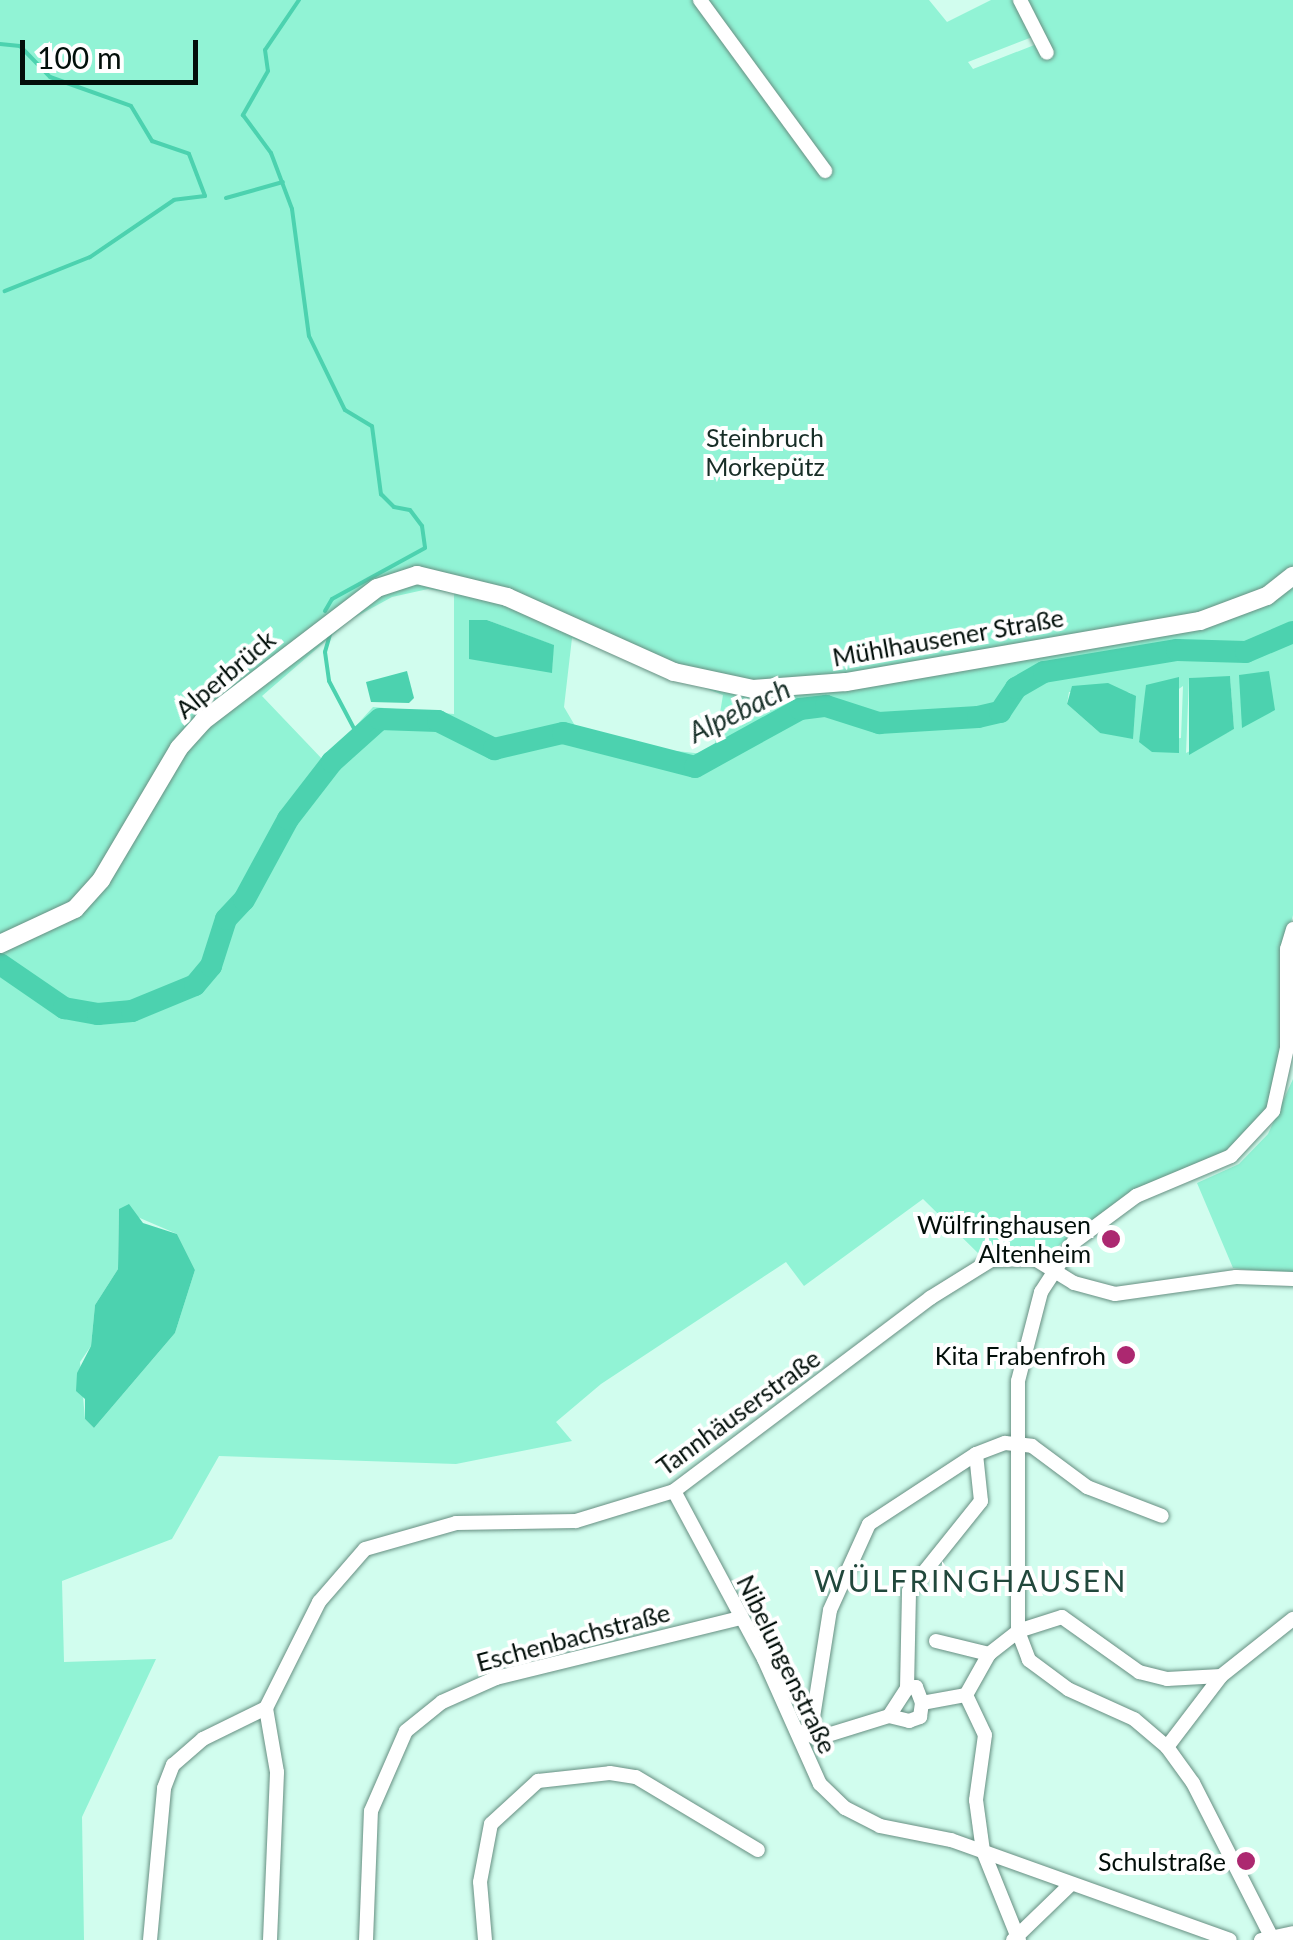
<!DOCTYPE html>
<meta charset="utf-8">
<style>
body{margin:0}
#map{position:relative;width:1293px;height:1940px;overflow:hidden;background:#d1fdee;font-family:Lato,sans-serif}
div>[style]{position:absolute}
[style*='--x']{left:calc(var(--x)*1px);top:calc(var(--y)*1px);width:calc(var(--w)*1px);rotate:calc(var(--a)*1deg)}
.green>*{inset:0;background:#91f3d5}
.water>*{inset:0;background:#4cd2af}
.stream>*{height:4px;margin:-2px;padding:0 2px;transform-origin:2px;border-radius:2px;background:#4cd2af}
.river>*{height:22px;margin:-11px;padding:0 11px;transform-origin:11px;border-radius:11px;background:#4cd2af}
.roads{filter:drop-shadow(0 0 2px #678f82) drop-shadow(0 0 2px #678f82)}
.minor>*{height:14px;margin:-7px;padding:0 7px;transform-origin:7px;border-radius:7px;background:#fff}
.major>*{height:18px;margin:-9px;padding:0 9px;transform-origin:9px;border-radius:9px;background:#fff}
.dots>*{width:28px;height:28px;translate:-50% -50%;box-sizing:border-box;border:5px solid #fff;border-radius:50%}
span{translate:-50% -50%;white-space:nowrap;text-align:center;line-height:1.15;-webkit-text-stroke:8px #fff;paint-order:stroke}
.park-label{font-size:25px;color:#182e27}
.street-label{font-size:25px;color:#020f0a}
.poi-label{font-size:25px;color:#020f0a}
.right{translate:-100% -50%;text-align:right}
.water-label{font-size:28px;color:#1d342d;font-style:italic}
.quarter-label{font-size:30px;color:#21483c;letter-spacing:2.5px}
.scale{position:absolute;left:20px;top:40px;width:178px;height:45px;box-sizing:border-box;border:5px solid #020f0a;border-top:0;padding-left:12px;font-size:30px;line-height:35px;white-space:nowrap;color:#020f0a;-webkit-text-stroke:8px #fff;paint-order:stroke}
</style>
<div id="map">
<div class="green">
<div style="clip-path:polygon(evenodd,0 0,929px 0,947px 22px,991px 0,1015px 0,1035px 36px,968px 62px,973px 69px,1047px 40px,1026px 0,1293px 0,1293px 915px,1284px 948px,1283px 1047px,1269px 1107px,1229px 1151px,1128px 1193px,1053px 1250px,1020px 1249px,983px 1258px,923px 1199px,804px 1286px,786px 1262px,601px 1384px,556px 1422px,572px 1441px,456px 1464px,219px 1456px,172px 1539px,62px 1581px,64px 1662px,156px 1659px,82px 1817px,84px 1940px,0 1940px,0 0,428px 589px,454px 593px,454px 714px,373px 707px,324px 761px,262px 696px,350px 620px,392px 597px,428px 589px,0 0,469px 620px,487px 620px,553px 645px,552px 672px,469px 620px,0 0,572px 638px,723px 695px,713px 755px,584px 741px,564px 707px,572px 638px,0 0,1230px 677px,1234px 729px,1186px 753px,1189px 678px,1230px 677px,0 0,1183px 686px,1181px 738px,1139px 742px,1145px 713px,1183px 686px,0 0,1069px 692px,1120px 691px,1131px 693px,1100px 733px,1067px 704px,1069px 692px,0 0,119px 1209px,177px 1234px,195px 1270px,175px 1333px,94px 1428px,85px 1419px,80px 1362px,91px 1346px,95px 1305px,118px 1269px,119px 1209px)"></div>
<div style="clip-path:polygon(1293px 1079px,1293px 1275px,1233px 1268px,1197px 1183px,1239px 1164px,1268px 1134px)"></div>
</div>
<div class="water">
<div style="clip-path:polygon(469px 620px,487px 620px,554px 645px,552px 673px,469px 659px)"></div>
<div style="clip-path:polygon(407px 671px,414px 698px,409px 703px,371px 702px,366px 682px)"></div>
<div style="clip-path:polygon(1269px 671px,1275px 710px,1242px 728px,1239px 675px)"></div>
<div style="clip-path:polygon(1230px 676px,1234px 729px,1189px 755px,1189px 678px)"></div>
<div style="clip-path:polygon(1179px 677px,1179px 753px,1152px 752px,1139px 742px,1146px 685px)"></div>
<div style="clip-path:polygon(1108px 683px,1136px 696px,1133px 739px,1100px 733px,1067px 704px,1072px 686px)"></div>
<div style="clip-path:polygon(129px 1204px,143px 1223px,177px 1234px,195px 1270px,175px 1333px,94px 1428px,85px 1419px,85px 1399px,76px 1391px,77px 1373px,91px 1346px,95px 1305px,118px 1269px,119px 1209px)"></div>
</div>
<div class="stream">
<div style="--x:299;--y:0;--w:60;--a:124.2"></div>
<div style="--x:265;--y:50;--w:21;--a:82"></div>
<div style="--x:268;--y:71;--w:51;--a:119.6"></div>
<div style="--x:243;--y:115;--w:47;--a:53.6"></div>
<div style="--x:271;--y:153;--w:60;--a:69.4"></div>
<div style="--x:292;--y:209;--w:128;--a:82.4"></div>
<div style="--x:309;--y:336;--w:82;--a:64.1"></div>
<div style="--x:345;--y:410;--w:31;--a:31"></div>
<div style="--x:372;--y:426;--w:69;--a:82.5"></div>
<div style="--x:381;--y:494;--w:18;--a:45"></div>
<div style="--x:394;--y:507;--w:16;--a:11"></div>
<div style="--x:410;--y:510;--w:20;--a:53"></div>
<div style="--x:422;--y:526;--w:22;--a:82"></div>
<div style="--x:425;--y:548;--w:106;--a:151.3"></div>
<div style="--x:332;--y:599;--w:14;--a:120"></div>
<div style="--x:0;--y:44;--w:20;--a:6"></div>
<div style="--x:20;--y:46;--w:43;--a:45.9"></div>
<div style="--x:50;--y:77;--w:86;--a:19.7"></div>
<div style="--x:131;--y:106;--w:41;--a:59"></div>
<div style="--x:152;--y:141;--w:39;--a:19"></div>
<div style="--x:189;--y:154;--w:45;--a:69.1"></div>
<div style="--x:205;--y:196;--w:31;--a:173"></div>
<div style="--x:174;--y:200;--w:102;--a:145.8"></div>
<div style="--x:90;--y:257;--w:92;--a:158.2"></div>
<div style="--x:226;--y:198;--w:59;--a:-15.7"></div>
<div style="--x:331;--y:631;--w:22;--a:106"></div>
<div style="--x:325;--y:652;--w:29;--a:82"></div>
<div style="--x:329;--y:681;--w:64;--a:62.2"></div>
</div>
<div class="river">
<div style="--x:0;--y:964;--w:78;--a:34.5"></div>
<div style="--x:64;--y:1008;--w:35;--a:10"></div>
<div style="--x:98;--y:1014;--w:34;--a:-5"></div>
<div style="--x:132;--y:1011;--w:68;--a:-22.4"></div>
<div style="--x:195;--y:985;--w:25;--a:-50"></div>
<div style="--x:211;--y:966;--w:49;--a:-72.3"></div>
<div style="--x:226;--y:919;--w:26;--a:-47"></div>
<div style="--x:244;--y:900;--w:92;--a:-61.5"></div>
<div style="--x:288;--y:819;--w:72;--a:-52.3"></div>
<div style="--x:332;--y:762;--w:64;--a:-41.9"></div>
<div style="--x:380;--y:719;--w:58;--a:2"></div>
<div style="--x:438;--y:721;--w:63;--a:26.6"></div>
<div style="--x:494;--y:749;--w:71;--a:-13.1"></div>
<div style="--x:563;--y:733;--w:136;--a:14.4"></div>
<div style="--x:695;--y:767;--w:120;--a:-28.9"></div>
<div style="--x:800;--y:709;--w:26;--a:-7"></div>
<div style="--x:826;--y:706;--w:56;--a:17.8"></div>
<div style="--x:879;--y:723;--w:99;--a:-3.5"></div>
<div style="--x:978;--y:717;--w:23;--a:-13"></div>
<div style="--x:1000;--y:712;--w:29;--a:-56"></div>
<div style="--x:1016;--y:688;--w:32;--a:-30"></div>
<div style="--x:1044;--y:672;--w:135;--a:-9.4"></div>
<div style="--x:1177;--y:650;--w:69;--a:1.7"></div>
<div style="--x:1246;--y:652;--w:51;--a:-23.1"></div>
</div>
<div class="roads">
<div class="minor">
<div style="--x:700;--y:0;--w:212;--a:53.8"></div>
<div style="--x:1020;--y:0;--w:59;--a:63"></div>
<div style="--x:674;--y:1491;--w:191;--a:61.8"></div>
<div style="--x:764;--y:1659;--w:137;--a:65.9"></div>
<div style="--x:820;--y:1784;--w:35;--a:44"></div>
<div style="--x:845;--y:1808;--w:39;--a:27"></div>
<div style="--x:880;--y:1826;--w:72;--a:11.2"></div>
<div style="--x:951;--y:1840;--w:296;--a:19.7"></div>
<div style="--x:936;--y:1641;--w:55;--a:13.8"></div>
<div style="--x:907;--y:1688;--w:97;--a:-88.8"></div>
<div style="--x:909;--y:1591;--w:115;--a:-51.3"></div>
<div style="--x:981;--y:1501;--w:47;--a:-96.1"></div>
<div style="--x:976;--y:1454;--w:31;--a:-21"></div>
<div style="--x:1005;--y:1443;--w:27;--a:6"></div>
<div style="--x:1032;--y:1446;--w:69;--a:36.7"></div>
<div style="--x:1087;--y:1487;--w:80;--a:21.1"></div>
<div style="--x:966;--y:1695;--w:47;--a:-60.7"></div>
<div style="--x:989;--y:1654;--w:37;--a:-38"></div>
<div style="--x:1018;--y:1631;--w:46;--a:-17.7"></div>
<div style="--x:1062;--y:1617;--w:95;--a:35.5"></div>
<div style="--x:1139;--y:1672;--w:29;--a:14"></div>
<div style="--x:1167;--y:1679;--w:54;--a:-3.2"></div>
<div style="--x:966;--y:1695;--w:44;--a:64.6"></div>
<div style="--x:985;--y:1735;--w:66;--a:97.9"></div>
<div style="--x:976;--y:1800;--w:51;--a:82.2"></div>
<div style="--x:983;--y:1851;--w:96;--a:68"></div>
<div style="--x:889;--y:1716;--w:33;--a:-57"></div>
<div style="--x:907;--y:1688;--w:9;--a:-6"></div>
<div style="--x:916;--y:1687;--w:17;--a:69"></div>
<div style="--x:811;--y:1730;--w:121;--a:-81"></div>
<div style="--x:830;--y:1610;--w:94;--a:-65.6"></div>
<div style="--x:869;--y:1524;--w:128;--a:-33.2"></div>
<div style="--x:802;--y:1732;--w:17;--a:21"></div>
<div style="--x:818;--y:1738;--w:74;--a:-17.2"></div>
<div style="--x:889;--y:1716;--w:21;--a:14"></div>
<div style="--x:909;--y:1721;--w:12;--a:-20"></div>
<div style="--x:920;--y:1717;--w:14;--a:-82"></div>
<div style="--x:922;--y:1703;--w:45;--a:-10.3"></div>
<div style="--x:1167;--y:1747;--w:89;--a:-52.7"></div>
<div style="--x:1221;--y:1676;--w:92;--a:-38.4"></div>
<div style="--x:150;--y:1940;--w:153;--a:-84.7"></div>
<div style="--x:164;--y:1788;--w:25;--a:-69"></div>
<div style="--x:173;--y:1765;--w:40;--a:-41"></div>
<div style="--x:203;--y:1739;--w:70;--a:-26.2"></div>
<div style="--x:270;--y:1940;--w:168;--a:-87.6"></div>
<div style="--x:277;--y:1772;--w:65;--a:-99.8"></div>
<div style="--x:266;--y:1708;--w:119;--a:-63.4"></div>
<div style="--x:319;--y:1602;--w:70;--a:-49"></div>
<div style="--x:365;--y:1549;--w:95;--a:-15.9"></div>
<div style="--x:456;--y:1523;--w:120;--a:-1"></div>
<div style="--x:576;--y:1521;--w:102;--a:-17"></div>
<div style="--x:674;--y:1491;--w:321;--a:-37"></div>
<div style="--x:930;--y:1298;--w:72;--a:-31.9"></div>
<div style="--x:991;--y:1260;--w:44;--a:-1.3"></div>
<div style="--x:1035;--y:1259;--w:46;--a:31.6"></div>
<div style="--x:1074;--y:1283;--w:42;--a:15"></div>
<div style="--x:1115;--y:1294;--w:122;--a:-8"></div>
<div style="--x:1236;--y:1277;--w:57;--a:2"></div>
<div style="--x:366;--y:1940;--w:129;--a:-87.8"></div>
<div style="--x:371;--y:1811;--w:87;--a:-66.4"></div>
<div style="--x:406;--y:1731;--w:46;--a:-38.9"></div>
<div style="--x:442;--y:1702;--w:59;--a:-24"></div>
<div style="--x:496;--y:1678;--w:251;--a:-13.8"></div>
<div style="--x:485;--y:1940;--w:58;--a:-94.9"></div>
<div style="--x:480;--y:1882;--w:59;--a:-79.3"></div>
<div style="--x:491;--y:1824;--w:64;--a:-42.5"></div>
<div style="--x:538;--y:1781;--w:72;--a:-6.3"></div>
<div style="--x:610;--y:1773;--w:26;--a:9"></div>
<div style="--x:636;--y:1777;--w:142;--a:30.9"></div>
<div style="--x:1013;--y:1940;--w:79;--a:-44"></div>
<div style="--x:1261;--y:1940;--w:33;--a:-12"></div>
<div style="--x:1273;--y:1940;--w:176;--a:-117"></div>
<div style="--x:1193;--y:1783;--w:44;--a:-125.8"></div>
<div style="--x:1167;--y:1747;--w:43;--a:-139.7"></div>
<div style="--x:1134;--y:1719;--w:72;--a:-155.6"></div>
<div style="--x:1068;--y:1689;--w:49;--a:-143.4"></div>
<div style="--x:1029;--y:1660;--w:31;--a:-111"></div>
<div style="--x:1018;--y:1631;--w:250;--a:-90"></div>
<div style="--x:1018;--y:1381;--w:92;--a:-75.5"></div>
<div style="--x:1041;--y:1292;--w:59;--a:-56.9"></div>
<div style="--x:1073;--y:1243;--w:79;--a:-36.7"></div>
<div style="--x:1136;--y:1196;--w:103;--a:-22.8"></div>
<div style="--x:1231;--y:1156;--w:62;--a:-47"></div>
<div style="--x:1273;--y:1111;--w:65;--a:-77.5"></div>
<div style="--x:1287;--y:1048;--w:99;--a:-90"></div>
<div style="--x:1287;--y:949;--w:21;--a:-73"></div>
</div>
<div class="major">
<div style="--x:0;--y:944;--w:83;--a:-25"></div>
<div style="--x:75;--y:909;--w:39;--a:-48"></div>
<div style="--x:101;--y:880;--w:153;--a:-59.4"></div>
<div style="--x:179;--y:748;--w:36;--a:-48"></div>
<div style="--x:203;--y:721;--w:219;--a:-37.4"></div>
<div style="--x:377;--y:588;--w:42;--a:-18"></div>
<div style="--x:417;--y:575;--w:93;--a:13.7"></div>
<div style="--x:507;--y:597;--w:183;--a:24.2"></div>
<div style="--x:674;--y:672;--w:81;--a:12.1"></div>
<div style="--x:753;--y:689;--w:93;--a:-4.3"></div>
<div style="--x:846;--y:682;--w:359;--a:-9.8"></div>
<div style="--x:1200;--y:621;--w:72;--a:-20.5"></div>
<div style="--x:1267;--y:596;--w:33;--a:-38"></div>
</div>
</div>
<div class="dots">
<div style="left:1111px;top:1239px;background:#ac2870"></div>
<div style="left:1126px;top:1355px;background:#ac2870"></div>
<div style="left:1246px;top:1861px;background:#ac2870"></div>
</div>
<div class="park-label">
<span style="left:765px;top:452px">Steinbruch<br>Morkepütz</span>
</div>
<div class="street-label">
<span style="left:948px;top:637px;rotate:-10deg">Mühlhausener Straße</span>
<span style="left:225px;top:674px;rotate:-40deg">Alperbrück</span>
<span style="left:738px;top:1412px;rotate:-36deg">Tannhäuserstraße</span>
<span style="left:573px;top:1637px;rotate:-15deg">Eschenbachstraße</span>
<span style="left:787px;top:1664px;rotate:64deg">Nibelungenstraße</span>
</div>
<div class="poi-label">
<span class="right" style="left:1091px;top:1239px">Wülfringhausen<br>Altenheim</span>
<span class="right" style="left:1106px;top:1355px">Kita Frabenfroh</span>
<span class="right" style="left:1226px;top:1861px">Schulstraße</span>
</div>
<div class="water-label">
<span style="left:739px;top:710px;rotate:-26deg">Alpebach</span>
</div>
<div class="quarter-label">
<span style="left:971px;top:1580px">WÜLFRINGHAUSEN</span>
</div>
<div class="scale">100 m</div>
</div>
